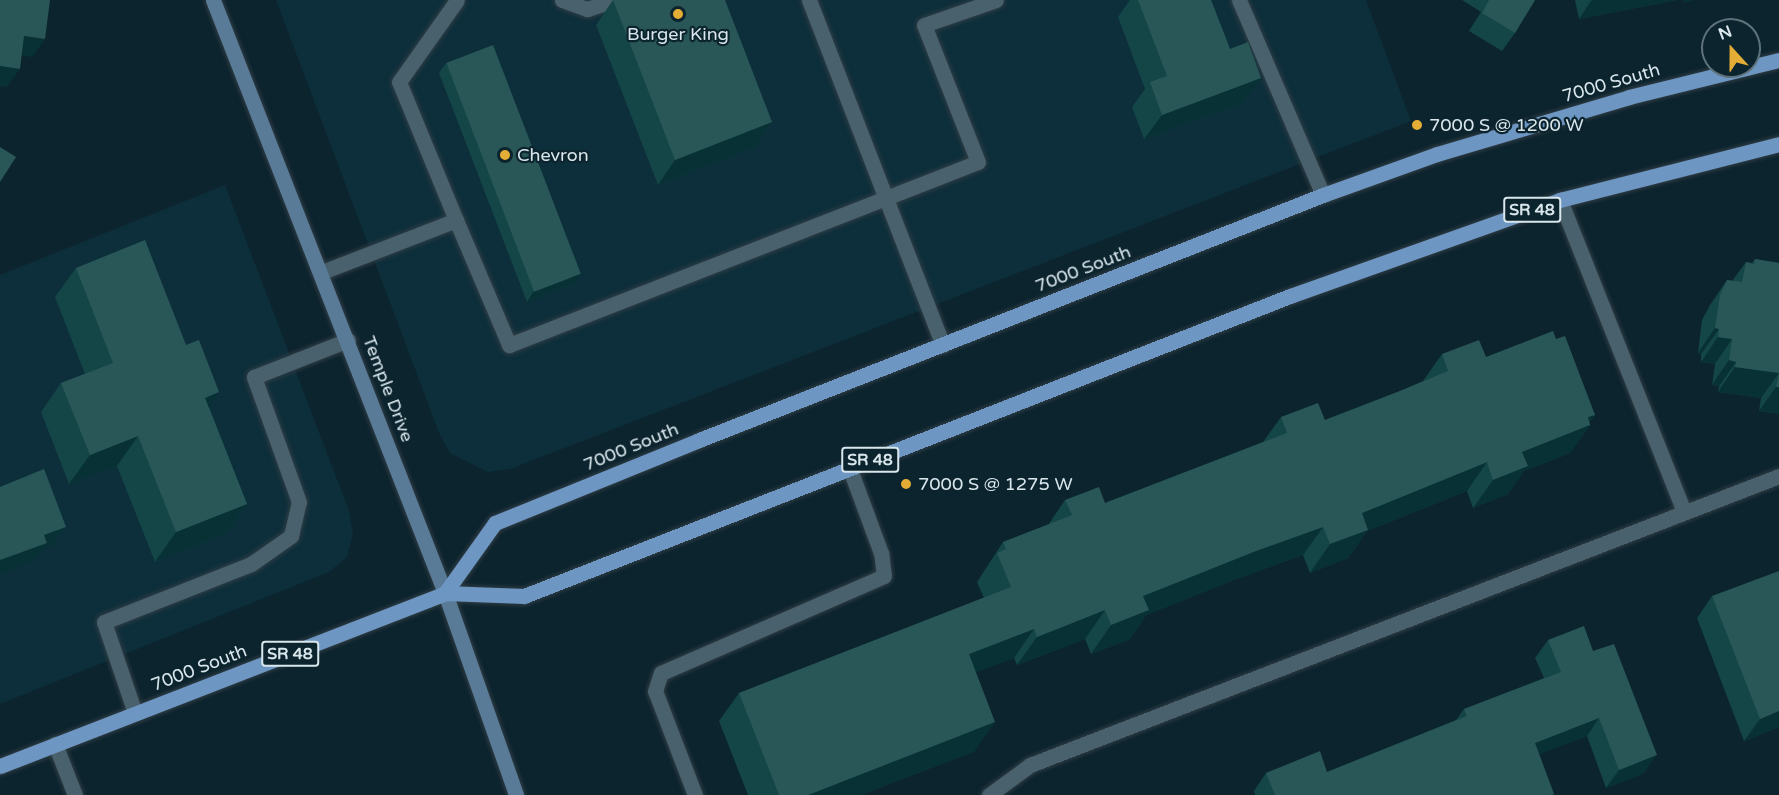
<!DOCTYPE html>
<style>
body{margin:0}
#map{position:relative;width:1779px;height:795px;overflow:hidden;background:#0c242e;font-family:"Varela Round",sans-serif}
div>[style]{position:absolute}
[style*='--x']{left:calc(var(--x)*1px);top:calc(var(--y)*1px);width:calc(var(--w)*1px);rotate:calc(var(--a)*1deg)}
.built>*{inset:0;background:#0d2f3b}
.roads{filter:drop-shadow(0 0 2px #303d45) drop-shadow(0 0 2px #303d45)}
.lane>*{height:15px;margin:-7.5px;padding:0 7.5px;transform-origin:7.5px;border-radius:7.5px;background:#48616c}
.secondary>*{height:15px;margin:-7.5px;padding:0 7.5px;transform-origin:7.5px;border-radius:7.5px;background:#5a7b97}
.primary>*{height:15px;margin:-7.5px;padding:0 7.5px;transform-origin:7.5px;border-radius:7.5px;background:#6d96c2}
.wall>*{inset:0;background:#144547}
.shaded-wall>*{inset:0;background:#083135}
.building>*{inset:0;background:#295758;transform-origin:0 0}
.dots>*{width:16px;height:16px;translate:-50% -50%;box-sizing:border-box;border:3px solid #0c242e;border-radius:50%}
span{translate:-50% -50%;white-space:nowrap;text-align:center;line-height:1.15;-webkit-text-stroke:4.5px #0c242e;paint-order:stroke}
.shield-label span{padding:2px 4px;background:#0c242e;border:2px solid;border-radius:4px;-webkit-text-stroke-width:0}
.shield-label{font-size:16px;color:#d9e7ed;font-weight:700}
.poi-label{font-size:18px;color:#d9e7ed}
.left{translate:0 -50%;text-align:left}
.street-label{font-size:18px;color:#d9e7ed}
.north{position:absolute;left:1701px;top:18px;width:60px;height:60px;box-sizing:border-box;background:#0c242e;border:2px solid #5e727a;border-radius:50%;rotate:339deg;font-size:16px;font-weight:700;line-height:24px;text-align:center;color:#d9e7ed}
.north::after{content:'';display:block;margin:auto;width:21px;height:27px;background:#e4ad35;clip-path:polygon(50% 0,100% 100%,50% 72%,0 100%)}
</style>
<div id="map">
<div class="built">
<div style="clip-path:polygon(276px 0,1366px 0,1411px 121px,510px 469px,488px 472px,450px 453px,440px 435px)"></div>
<div style="clip-path:polygon(225px 185px,349px 511px,353px 534px,347px 557px,329px 572px,0 704px,0 275px)"></div>
</div>
<div class="roads">
<div class="lane">
<div style="--x:562;--y:0;--w:27;--a:20"></div>
<div style="--x:587;--y:9;--w:29;--a:-18"></div>
<div style="--x:809;--y:0;--w:370;--a:68.8"></div>
<div style="--x:1239;--y:0;--w:212;--a:66.7"></div>
<div style="--x:1560;--y:200;--w:336;--a:68.3"></div>
<div style="--x:456;--y:220;--w:136;--a:67"></div>
<div style="--x:509;--y:345;--w:503;--a:-21.32"></div>
<div style="--x:978;--y:162;--w:147;--a:-111.5"></div>
<div style="--x:924;--y:25;--w:76;--a:-19.1"></div>
<div style="--x:322;--y:272;--w:144;--a:-21.2"></div>
<div style="--x:456;--y:220;--w:149;--a:-112.4"></div>
<div style="--x:399;--y:82;--w:100;--a:-54.7"></div>
<div style="--x:135;--y:713;--w:96;--a:-108.8"></div>
<div style="--x:104;--y:622;--w:158;--a:-21.5"></div>
<div style="--x:251;--y:564;--w:49;--a:-35"></div>
<div style="--x:291;--y:536;--w:35;--a:-77"></div>
<div style="--x:299;--y:502;--w:133;--a:-109.8"></div>
<div style="--x:254;--y:377;--w:101;--a:-21.5"></div>
<div style="--x:55;--y:744;--w:55;--a:68.6"></div>
<div style="--x:695;--y:795;--w:111;--a:-111"></div>
<div style="--x:655;--y:691;--w:19;--a:-72"></div>
<div style="--x:661;--y:673;--w:243;--a:-23.5"></div>
<div style="--x:884;--y:576;--w:23;--a:-97"></div>
<div style="--x:881;--y:553;--w:90;--a:-110.3"></div>
<div style="--x:989;--y:795;--w:51;--a:-36.2"></div>
<div style="--x:1030;--y:765;--w:803;--a:-21.1"></div>
</div>
<div class="secondary">
<div style="--x:213;--y:0;--w:637;--a:68.63"></div>
<div style="--x:445;--y:593;--w:214;--a:70.6"></div>
</div>
<div class="primary">
<div style="--x:445;--y:593;--w:86;--a:-54.5"></div>
<div style="--x:495;--y:523;--w:220;--a:-22.1"></div>
<div style="--x:699;--y:440;--w:670;--a:-21.44"></div>
<div style="--x:1323;--y:195;--w:121;--a:-19.8"></div>
<div style="--x:1437;--y:154;--w:200;--a:-16.5"></div>
<div style="--x:1629;--y:97;--w:154;--a:-13.9"></div>
<div style="--x:0;--y:766;--w:477;--a:-21.2"></div>
<div style="--x:445;--y:593;--w:79;--a:2.2"></div>
<div style="--x:524;--y:596;--w:823;--a:-21.39"></div>
<div style="--x:1290;--y:296;--w:287;--a:-19.6"></div>
<div style="--x:1560;--y:200;--w:226;--a:-14.3"></div>
</div>
</div>
<div class="wall">
<div style="clip-path:polygon(613px 0,772px 122px,755px 147px,658px 185px,596px 25px)"></div>
<div style="clip-path:polygon(1130px 0,1211px 0,1230px 49px,1261px 78px,1244px 103px,1144px 139px,1132px 107px,1145px 89px,1118px 17px)"></div>
<div style="clip-path:polygon(1462px 0,1535px 0,1515px 33px,1502px 51px,1469px 31px,1481px 12px)"></div>
<div style="clip-path:polygon(1575px 0,1677px 0,1579px 19px)"></div>
<div style="clip-path:polygon(446px 63px,574px 284px,527px 302px,439px 73px)"></div>
<div style="clip-path:polygon(1755px 259px,1779px 263px,1779px 414px,1759px 411px,1761px 398px,1718px 392px,1719px 386px,1712px 385px,1715px 364px,1701px 362px,1701px 354px,1698px 353px,1702px 320px,1710px 305px,1727px 280px,1732px 281px,1746px 262px,1752px 263px)"></div>
<div style="clip-path:polygon(76px 268px,209px 407px,247px 504px,226px 534px,155px 562px,117px 466px,69px 484px,41px 412px,61px 383px,85px 374px,55px 297px)"></div>
<div style="clip-path:polygon(1556px 339px,1595px 415px,1589px 422px,1590px 425px,1570px 453px,1524px 471px,1508px 494px,1473px 508px,1467px 491px,1367px 531px,1348px 558px,1310px 573px,1303px 555px,1236px 579px,1146px 615px,1130px 639px,1091px 654px,1085px 639px,1017px 665px,1014px 658px,976px 672px,975px 751px,861px 795px,748px 795px,719px 721px,739px 693px,984px 598px,977px 582px,1003px 542px,1048px 525px,1065px 500px,1105px 503px,1263px 442px,1281px 417px,1325px 420px,1400px 391px,1423px 381px,1442px 354px,1486px 357px)"></div>
<div style="clip-path:polygon(1712px 596px,1779px 727px,1744px 741px,1697px 618px)"></div>
<div style="clip-path:polygon(1548px 640px,1593px 651px,1644px 773px,1606px 788px,1587px 736px,1539px 754px,1554px 794px,1553px 795px,1255px 795px,1254px 791px,1266px 773px,1327px 772px,1456px 720px,1464px 709px,1544px 678px,1535px 658px)"></div>
</div>
<div class="shaded-wall">
<div style="clip-path:polygon(1594px 0,1677px 0,1579px 19px,1591px 1px)"></div>
<div style="clip-path:polygon(1684px 0,1694px 0,1682px 3px)"></div>
<div style="clip-path:polygon(24px 36px,45px 39px,32px 57px,12px 54px)"></div>
<div style="clip-path:polygon(0 66px,20px 69px,7px 87px,0 86px)"></div>
<div style="clip-path:polygon(1261px 78px,1244px 103px,1144px 139px,1162px 115px)"></div>
<div style="clip-path:polygon(772px 122px,755px 147px,658px 185px,675px 160px)"></div>
<div style="clip-path:polygon(581px 274px,574px 284px,527px 302px,533px 292px)"></div>
<div style="clip-path:polygon(1715px 328px,1719px 329px,1701px 354px,1698px 353px)"></div>
<div style="clip-path:polygon(1718px 337px,1732px 339px,1715px 364px,1701px 362px)"></div>
<div style="clip-path:polygon(1729px 360px,1736px 362px,1719px 386px,1712px 385px)"></div>
<div style="clip-path:polygon(1735px 367px,1779px 373px,1761px 398px,1718px 392px)"></div>
<div style="clip-path:polygon(1776px 387px,1779px 387px,1779px 414px,1759px 411px)"></div>
<div style="clip-path:polygon(219px 392px,199px 422px,205px 398px)"></div>
<div style="clip-path:polygon(1595px 415px,1587px 426px,1590px 425px,1570px 453px,1524px 471px,1508px 494px,1473px 508px,1493px 480px,1522px 452px,1588px 417px)"></div>
<div style="clip-path:polygon(138px 436px,117px 466px,69px 484px,90px 455px)"></div>
<div style="clip-path:polygon(1487px 462px,1467px 491px,1367px 531px,1348px 558px,1310px 573px,1330px 544px,1362px 513px)"></div>
<div style="clip-path:polygon(247px 504px,226px 534px,155px 562px,176px 532px)"></div>
<div style="clip-path:polygon(66px 527px,53px 545px,43px 549px,34px 561px,0 574px,0 560px,44px 535px)"></div>
<div style="clip-path:polygon(1323px 527px,1303px 555px,1236px 579px,1146px 615px,1130px 639px,1091px 654px,1111px 625px,1143px 596px,1256px 551px)"></div>
<div style="clip-path:polygon(1105px 610px,1085px 639px,1017px 665px,1037px 637px)"></div>
<div style="clip-path:polygon(1034px 629px,1014px 658px,949px 683px,969px 654px)"></div>
<div style="clip-path:polygon(1779px 711px,1779px 727px,1744px 741px,1760px 719px)"></div>
<div style="clip-path:polygon(1599px 718px,1587px 736px,1522px 761px,1535px 743px)"></div>
<div style="clip-path:polygon(995px 722px,975px 751px,861px 795px,808px 795px)"></div>
<div style="clip-path:polygon(1657px 755px,1644px 773px,1606px 788px,1619px 770px)"></div>
</div>
<div class="building">
<div style="clip-path:polygon(0 0,50px 0,45px 39px,24px 36px,20px 69px,0 66px)"></div>
<div style="clip-path:polygon(613px 0,725px 0,772px 122px,675px 160px)"></div>
<div style="clip-path:polygon(1138px 0,1211px 0,1230px 49px,1248px 42px,1261px 78px,1162px 115px,1150px 82px,1167px 76px)"></div>
<div style="clip-path:polygon(1489px 0,1535px 0,1515px 33px,1482px 13px)"></div>
<div style="left:493px;top:45px;width:245px;height:50px;rotate:69deg"></div>
<div style="clip-path:polygon(0 147px,16px 157px,0 182px)"></div>
<div style="clip-path:polygon(145px 240px,186px 345px,199px 340px,219px 392px,205px 398px,247px 504px,176px 532px,138px 436px,90px 455px,61px 383px,113px 363px,76px 268px)"></div>
<div style="clip-path:polygon(1755px 259px,1779px 263px,1779px 387px,1776px 387px,1779px 373px,1735px 367px,1736px 362px,1729px 360px,1732px 339px,1718px 337px,1719px 329px,1715px 328px,1720px 295px,1727px 280px,1742px 282px,1746px 262px,1754px 264px)"></div>
<div style="clip-path:polygon(1553px 331px,1556px 339px,1565px 336px,1595px 415px,1588px 417px,1590px 425px,1522px 452px,1528px 466px,1493px 480px,1487px 462px,1362px 513px,1368px 530px,1330px 544px,1323px 527px,1256px 551px,1143px 596px,1149px 610px,1111px 625px,1105px 610px,1037px 637px,1034px 629px,969px 654px,995px 722px,808px 795px,779px 795px,739px 693px,1011px 587px,997px 553px,1006px 549px,1003px 542px,1072px 515px,1065px 500px,1099px 487px,1105px 503px,1287px 433px,1281px 417px,1318px 403px,1325px 420px,1400px 391px,1448px 371px,1442px 354px,1479px 340px,1486px 357px)"></div>
<div style="clip-path:polygon(44px 469px,66px 527px,44px 535px,47px 543px,0 560px,0 487px)"></div>
<div style="clip-path:polygon(1779px 571px,1779px 711px,1760px 719px,1712px 596px)"></div>
<div style="clip-path:polygon(1584px 626px,1593px 651px,1614px 644px,1657px 755px,1619px 770px,1599px 718px,1535px 743px,1554px 794px,1551px 795px,1275px 795px,1266px 773px,1320px 751px,1327px 772px,1467px 716px,1464px 709px,1561px 672px,1548px 640px)"></div>
</div>
<div class="dots">
<div style="left:678px;top:14px;background:#e4ad35"></div>
<div style="left:1417px;top:125px;background:#e4ad35"></div>
<div style="left:505px;top:155px;background:#e4ad35"></div>
<div style="left:906px;top:484px;background:#e4ad35"></div>
</div>
<div class="shield-label">
<span style="left:1532px;top:210px">SR 48</span>
<span style="left:870px;top:460px">SR 48</span>
<span style="left:290px;top:654px">SR 48</span>
</div>
<div class="poi-label">
<span style="left:678px;top:34px">Burger King</span>
<span class="left" style="left:1429px;top:125px">7000 S @ 1200 W</span>
<span class="left" style="left:517px;top:155px">Chevron</span>
<span class="left" style="left:918px;top:484px">7000 S @ 1275 W</span>
</div>
<div class="street-label">
<span style="left:1611px;top:83px;rotate:-16deg">7000 South</span>
<span style="left:1083px;top:269px;rotate:-21deg">7000 South</span>
<span style="left:388px;top:389px;rotate:69deg">Temple Drive</span>
<span style="left:631px;top:447px;rotate:-22deg">7000 South</span>
<span style="left:199px;top:668px;rotate:-21deg">7000 South</span>
</div>
<div class="north">N</div>
</div>
